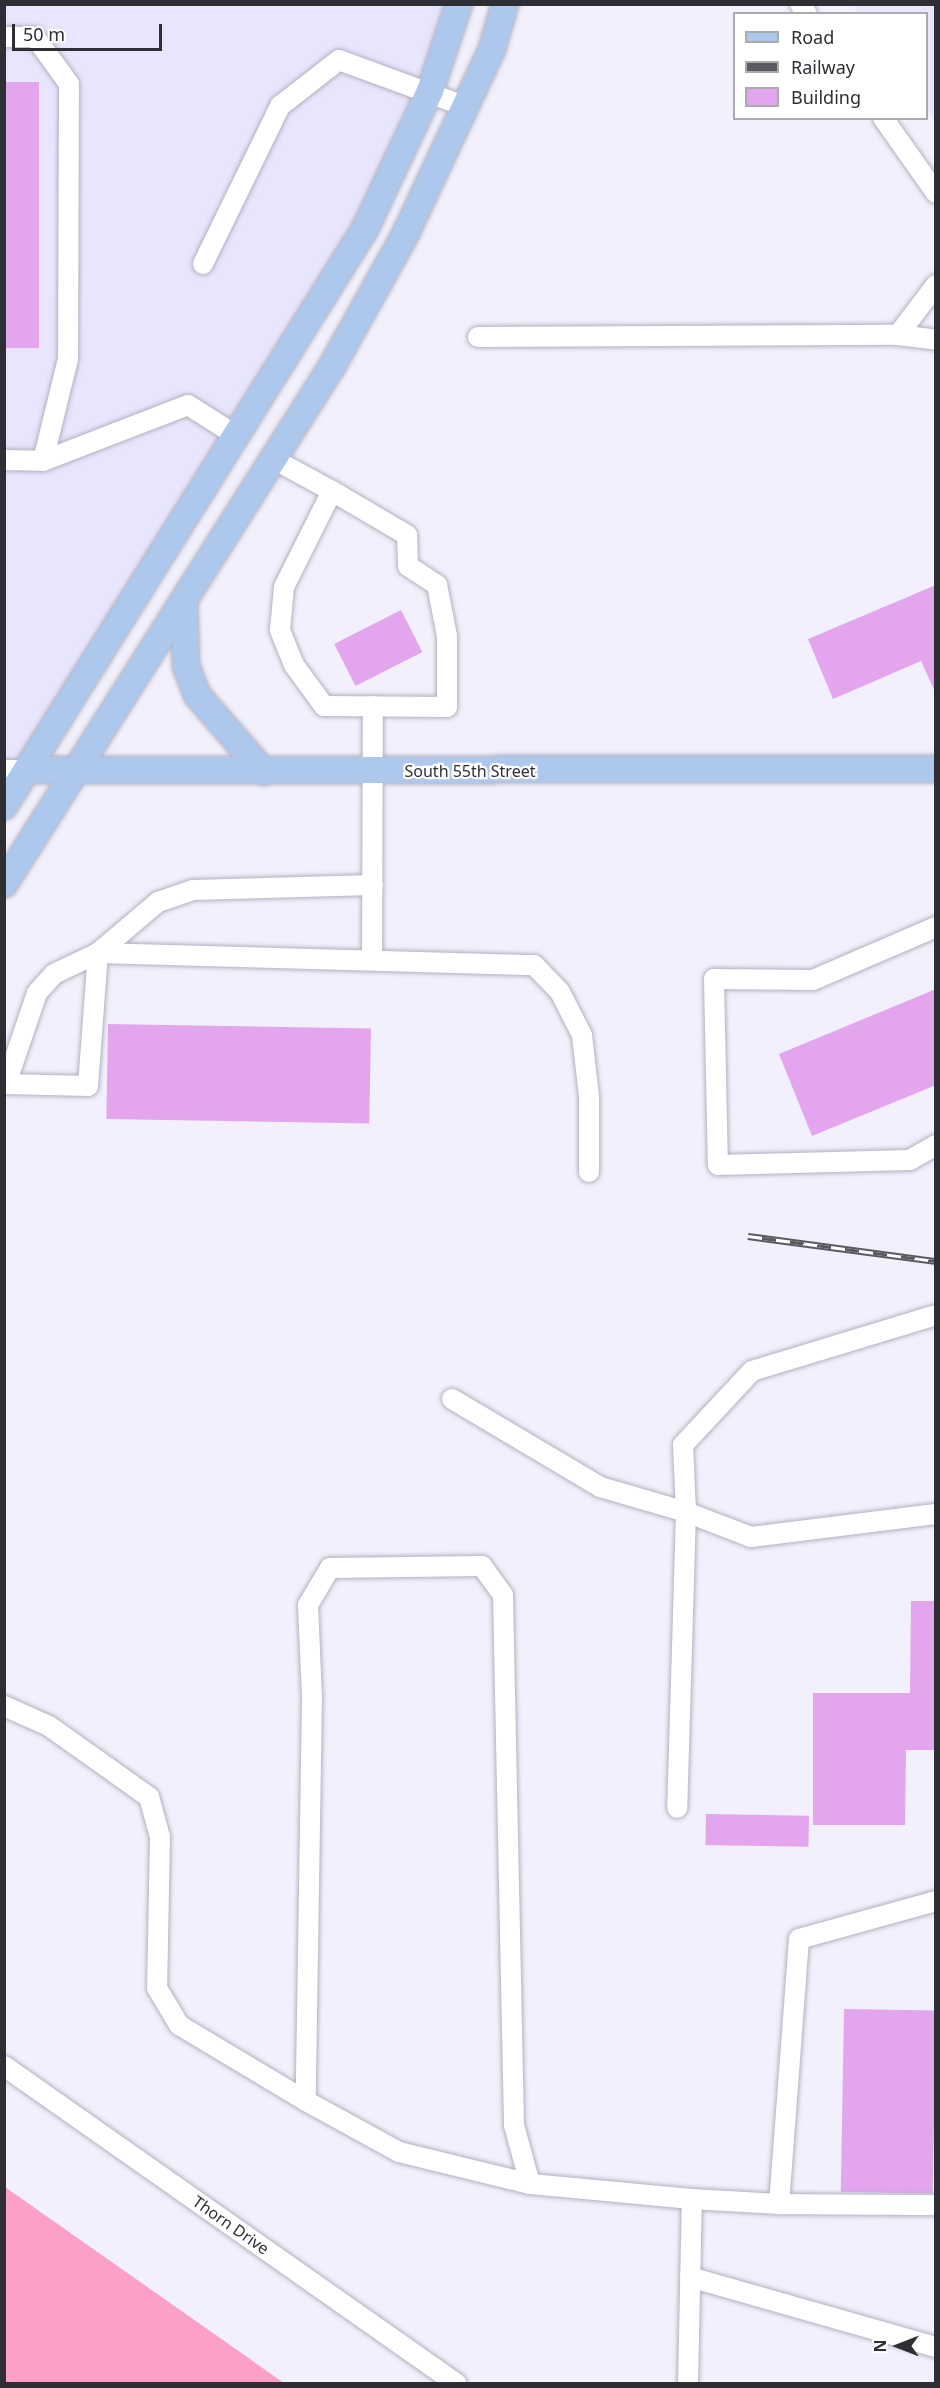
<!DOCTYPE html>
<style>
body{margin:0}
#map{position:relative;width:940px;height:2388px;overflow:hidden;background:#f1f0fc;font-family:"Noto Sans",sans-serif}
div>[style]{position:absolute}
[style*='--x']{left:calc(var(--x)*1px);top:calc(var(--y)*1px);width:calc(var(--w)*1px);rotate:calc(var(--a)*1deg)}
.built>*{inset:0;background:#e8e6fd}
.forest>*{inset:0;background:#fca0ca}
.building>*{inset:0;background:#e2a5ee;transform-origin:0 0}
.roads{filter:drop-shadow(0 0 2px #b2b1c0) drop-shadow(0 0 2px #b2b1c0)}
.minor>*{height:20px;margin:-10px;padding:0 10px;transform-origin:10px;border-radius:10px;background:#fff}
.major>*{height:26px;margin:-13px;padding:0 13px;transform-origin:13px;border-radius:13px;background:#aec7ec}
.rail>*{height:7px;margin-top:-3.5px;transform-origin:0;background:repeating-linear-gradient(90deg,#fff 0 14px,#5b5a62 0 28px);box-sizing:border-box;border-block:2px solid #5b5a62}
span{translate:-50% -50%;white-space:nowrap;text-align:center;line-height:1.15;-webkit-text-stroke:4.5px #fff;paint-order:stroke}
.street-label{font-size:16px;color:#2e2e34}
.frame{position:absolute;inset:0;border:6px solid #2e2e34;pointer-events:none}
.legend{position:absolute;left:733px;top:12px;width:195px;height:108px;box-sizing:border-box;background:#fff;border:2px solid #ababae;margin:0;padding:8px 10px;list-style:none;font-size:18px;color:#2e2e34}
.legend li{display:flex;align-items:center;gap:12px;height:30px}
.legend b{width:30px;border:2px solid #ababae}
.north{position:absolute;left:868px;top:2316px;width:60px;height:60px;-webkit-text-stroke:4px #fff;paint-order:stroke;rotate:270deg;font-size:16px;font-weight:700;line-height:24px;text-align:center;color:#2e2e34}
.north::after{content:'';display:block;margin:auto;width:21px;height:27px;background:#2e2e34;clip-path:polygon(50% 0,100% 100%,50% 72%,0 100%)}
.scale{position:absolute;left:12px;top:24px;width:150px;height:27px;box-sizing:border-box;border:3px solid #2e2e34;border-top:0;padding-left:8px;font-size:18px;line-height:21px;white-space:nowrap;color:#2e2e34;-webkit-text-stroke:4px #fff;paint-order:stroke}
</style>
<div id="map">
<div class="built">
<div style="clip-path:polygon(5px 5px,459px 5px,365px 229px,5px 796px)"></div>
<div style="clip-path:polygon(853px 5px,935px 5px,935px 122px,927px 110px,926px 14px,859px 13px)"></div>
</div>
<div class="forest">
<div style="clip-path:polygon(4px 2187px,5px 2187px,284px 2383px,5px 2383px)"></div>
</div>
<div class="building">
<div style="left:4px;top:82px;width:35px;height:266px"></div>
<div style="clip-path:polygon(936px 585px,936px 694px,921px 661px,833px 699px,808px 639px)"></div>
<div style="left:401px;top:610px;width:47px;height:75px;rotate:63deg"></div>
<div style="clip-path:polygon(936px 989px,936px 1085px,812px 1136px,779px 1054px)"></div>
<div style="left:108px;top:1024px;width:263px;height:95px;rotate:1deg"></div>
<div style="clip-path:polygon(911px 1601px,936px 1601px,936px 1750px,906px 1750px,905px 1825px,813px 1825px,813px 1693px,910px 1693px)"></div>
<div style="left:706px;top:1814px;width:103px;height:31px;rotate:1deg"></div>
<div style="left:844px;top:2009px;width:92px;height:183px;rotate:1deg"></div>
</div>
<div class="roads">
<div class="minor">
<div style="--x:800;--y:4;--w:12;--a:55"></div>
<div style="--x:4;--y:37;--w:31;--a:0"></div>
<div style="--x:35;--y:37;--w:58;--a:54.1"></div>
<div style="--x:69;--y:84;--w:275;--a:90.2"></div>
<div style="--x:68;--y:359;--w:105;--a:103.8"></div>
<div style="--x:883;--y:118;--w:92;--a:54.8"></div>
<div style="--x:203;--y:264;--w:176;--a:-64"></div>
<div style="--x:280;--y:106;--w:75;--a:-37.9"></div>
<div style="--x:339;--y:60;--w:133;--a:20.2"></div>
<div style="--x:898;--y:335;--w:38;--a:7"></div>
<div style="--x:478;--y:337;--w:420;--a:-0.3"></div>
<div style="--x:898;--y:335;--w:63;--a:-52.8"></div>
<div style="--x:4;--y:460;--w:39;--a:1"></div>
<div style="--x:43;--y:461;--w:155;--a:-21.1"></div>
<div style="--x:188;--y:405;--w:58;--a:32.3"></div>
<div style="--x:275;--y:460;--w:65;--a:28.5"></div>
<div style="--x:332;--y:491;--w:87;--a:30.4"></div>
<div style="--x:407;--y:535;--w:31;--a:88"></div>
<div style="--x:408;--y:566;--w:35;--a:33"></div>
<div style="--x:437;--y:585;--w:52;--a:78.9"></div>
<div style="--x:447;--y:636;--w:71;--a:90"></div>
<div style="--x:447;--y:707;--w:123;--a:-179.5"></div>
<div style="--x:324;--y:706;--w:51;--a:-126.2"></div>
<div style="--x:294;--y:665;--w:38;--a:-112"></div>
<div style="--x:280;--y:630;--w:43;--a:-84.7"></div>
<div style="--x:284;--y:587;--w:107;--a:-63.4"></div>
<div style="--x:4;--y:770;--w:24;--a:0"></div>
<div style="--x:373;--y:885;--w:180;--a:178.4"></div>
<div style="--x:193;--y:890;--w:37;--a:161"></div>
<div style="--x:158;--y:902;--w:79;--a:139.6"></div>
<div style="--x:98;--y:953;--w:49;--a:154.5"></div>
<div style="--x:54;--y:974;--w:25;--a:132"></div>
<div style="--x:37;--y:993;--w:96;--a:108.8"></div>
<div style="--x:6;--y:1084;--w:82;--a:1.4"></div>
<div style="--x:88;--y:1086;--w:133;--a:-85.7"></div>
<div style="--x:98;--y:953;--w:436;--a:1.6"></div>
<div style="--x:534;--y:965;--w:37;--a:46"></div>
<div style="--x:560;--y:992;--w:48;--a:62.9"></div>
<div style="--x:582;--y:1035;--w:61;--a:83.5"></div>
<div style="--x:589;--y:1096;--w:76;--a:90"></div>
<div style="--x:936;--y:927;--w:134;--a:156.7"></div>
<div style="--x:813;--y:980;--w:99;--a:-179.4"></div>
<div style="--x:714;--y:979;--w:186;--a:88.8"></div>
<div style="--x:718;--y:1165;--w:192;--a:-1.5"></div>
<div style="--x:910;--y:1160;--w:30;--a:-30"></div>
<div style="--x:372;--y:960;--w:254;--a:-89.8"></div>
<div style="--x:936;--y:1315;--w:192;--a:163.1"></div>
<div style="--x:752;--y:1371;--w:101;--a:133"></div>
<div style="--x:683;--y:1445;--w:67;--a:87.4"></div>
<div style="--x:686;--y:1512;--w:70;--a:21"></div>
<div style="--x:751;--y:1537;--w:186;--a:-7.1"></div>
<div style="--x:452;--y:1399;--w:172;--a:30.7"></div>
<div style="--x:600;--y:1487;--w:90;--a:16.2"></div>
<div style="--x:686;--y:1512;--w:296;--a:91.7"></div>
<div style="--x:4;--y:1706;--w:49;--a:24"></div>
<div style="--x:49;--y:1726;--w:123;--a:35.4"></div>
<div style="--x:149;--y:1797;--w:41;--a:74.6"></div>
<div style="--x:160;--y:1837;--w:151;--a:91.1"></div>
<div style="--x:157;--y:1988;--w:43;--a:59.3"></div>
<div style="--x:179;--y:2025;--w:148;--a:30.9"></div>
<div style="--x:936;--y:1901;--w:142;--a:164.5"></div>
<div style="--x:799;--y:1939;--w:266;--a:94.3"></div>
<div style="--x:779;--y:2204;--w:157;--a:0.4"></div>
<div style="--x:4;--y:2066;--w:553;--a:35.07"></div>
<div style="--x:530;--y:2184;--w:61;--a:-105.2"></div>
<div style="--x:514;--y:2125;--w:530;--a:-91.19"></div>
<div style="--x:503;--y:1595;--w:36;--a:-126"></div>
<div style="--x:482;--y:1566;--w:152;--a:179.2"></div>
<div style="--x:330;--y:1568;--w:43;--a:120.7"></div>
<div style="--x:308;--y:1605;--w:92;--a:87.5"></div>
<div style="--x:312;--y:1697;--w:404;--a:90.9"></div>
<div style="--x:306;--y:2101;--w:106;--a:28.7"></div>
<div style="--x:399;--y:2152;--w:135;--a:13.7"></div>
<div style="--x:530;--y:2184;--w:163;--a:5.3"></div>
<div style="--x:690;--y:2277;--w:256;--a:15.9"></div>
<div style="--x:688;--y:2384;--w:185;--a:-88.8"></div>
<div style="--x:692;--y:2199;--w:87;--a:3.3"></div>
</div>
<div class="major">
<div style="--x:184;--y:602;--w:64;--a:88.2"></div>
<div style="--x:186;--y:666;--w:31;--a:69"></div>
<div style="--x:197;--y:695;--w:102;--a:49"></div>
<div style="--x:28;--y:770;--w:908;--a:-0.06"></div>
<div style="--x:4;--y:806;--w:681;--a:-57.97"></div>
<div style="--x:365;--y:229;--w:153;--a:-64.8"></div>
<div style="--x:430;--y:91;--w:92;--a:-71.6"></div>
<div style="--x:4;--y:884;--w:611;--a:-57.64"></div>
<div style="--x:331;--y:368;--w:152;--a:-60.9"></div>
<div style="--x:405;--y:235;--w:205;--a:-64.9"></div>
<div style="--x:492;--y:49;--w:47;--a:-73.9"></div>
</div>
</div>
<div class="rail">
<div style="--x:748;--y:1236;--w:190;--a:7.6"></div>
</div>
<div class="street-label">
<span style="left:470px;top:771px">South 55th Street</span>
<span style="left:231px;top:2225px;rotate:35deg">Thorn Drive</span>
</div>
<div class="frame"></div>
<ul class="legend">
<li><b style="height:8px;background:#aec7ec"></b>Road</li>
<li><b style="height:8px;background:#5b5a62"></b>Railway</li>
<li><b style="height:16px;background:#e2a5ee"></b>Building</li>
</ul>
<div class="north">N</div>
<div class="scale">50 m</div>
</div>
